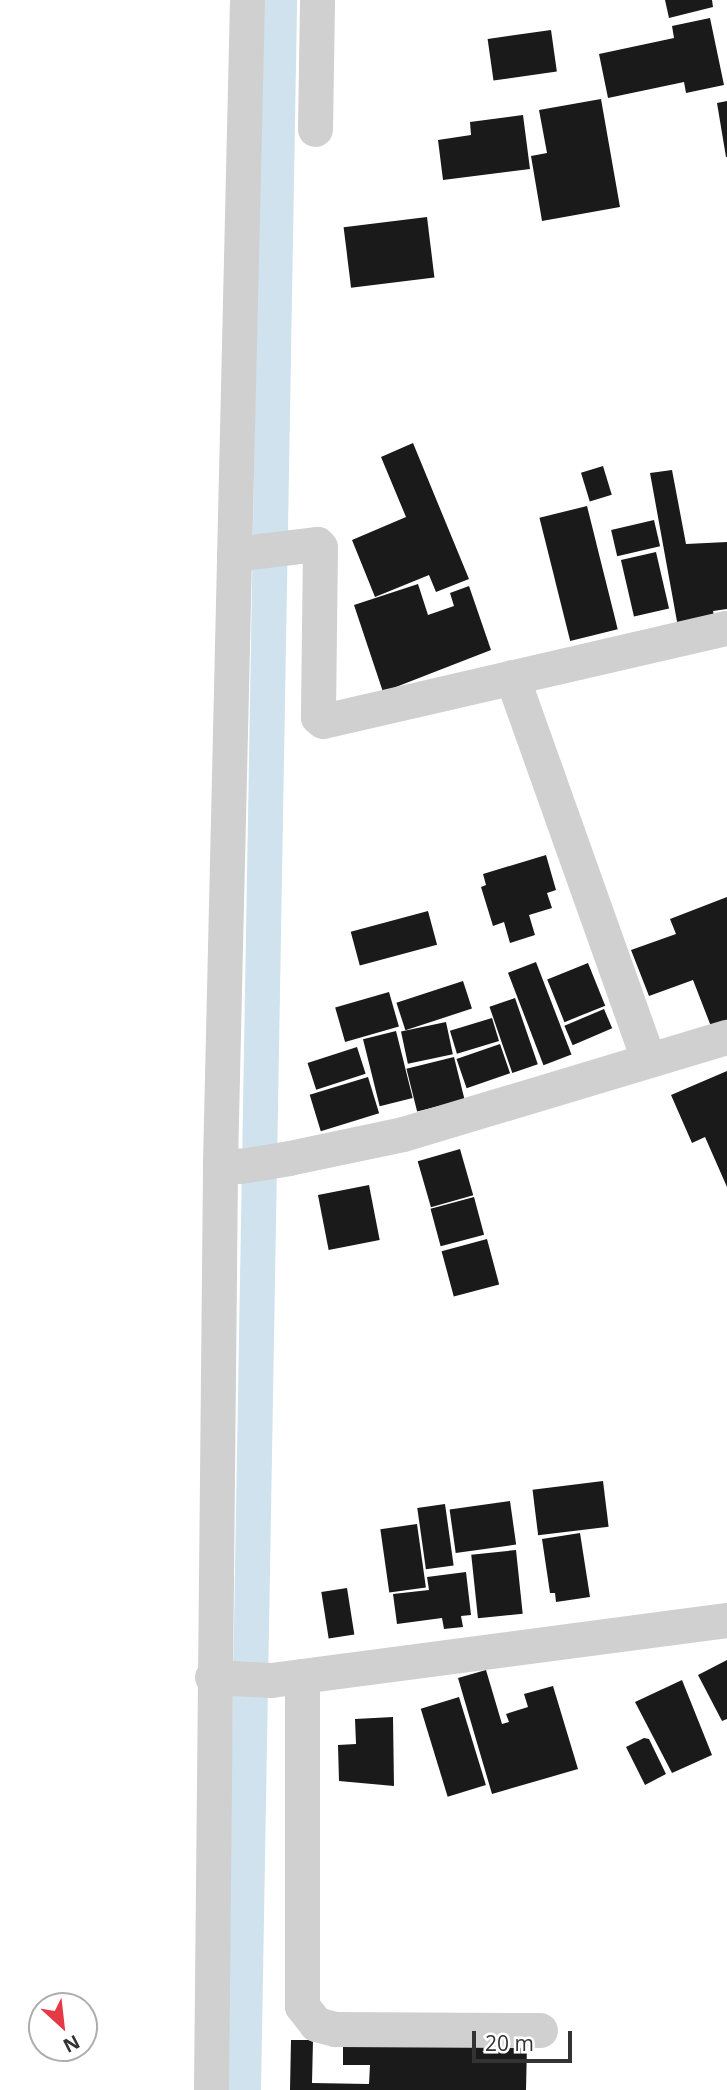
<!DOCTYPE html>
<style>
body{margin:0}
#map{position:relative;width:727px;height:2090px;overflow:hidden;background:#fff;font-family:"Open Sans",sans-serif}
div>[style]{position:absolute}
[style*='--x']{left:calc(var(--x)*1px);top:calc(var(--y)*1px);width:calc(var(--w)*1px);rotate:calc(var(--a)*1deg)}
.canal>*{height:35px;margin:-17.5px;padding:0 17.5px;transform-origin:17.5px;border-radius:17.5px;background:#cfe2ee}
.building>*{inset:0;background:#1a1a1a;transform-origin:0 0}
.street>*{height:35px;margin:-17.5px;padding:0 17.5px;transform-origin:17.5px;border-radius:17.5px;background:#d0d0d0}
span{translate:-50% -50%;white-space:nowrap;text-align:center;line-height:1.15;-webkit-text-stroke:7px #fff;paint-order:stroke}
.north{position:absolute;left:28px;top:1992px;width:70px;height:70px;box-sizing:border-box;background:#fff;border:2px solid #adadad;border-radius:50%;rotate:153deg;font-size:19px;font-weight:700;line-height:28px;text-align:center;color:#333}
.north::after{content:'';display:block;margin:auto;width:24px;height:32px;background:#e63946;clip-path:polygon(50% 0,100% 100%,50% 72%,0 100%)}
.scale{position:absolute;left:472px;top:2031px;width:100px;height:32px;box-sizing:border-box;border:4px solid #333;border-top:0;padding-left:9px;font-size:21px;line-height:24px;white-space:nowrap;color:#333;-webkit-text-stroke:5px #fff;paint-order:stroke}
</style>
<div id="map">
<div class="canal">
<div style="--x:243;--y:2090;--w:2090;--a:-89.01"></div>
</div>
<div class="building">
<div style="clip-path:polygon(665px 0,712px 0,713px 7px,669px 18px)"></div>
<div style="clip-path:polygon(710px 18px,724px 85px,686px 93px,684px 82px,608px 98px,599px 54px,674px 38px,672px 26px)"></div>
<div style="left:551px;top:30px;width:42px;height:64px;rotate:82deg"></div>
<div style="clip-path:polygon(601px 99px,620px 207px,542px 221px,531px 156px,547px 153px,539px 110px)"></div>
<div style="clip-path:polygon(727px 101px,727px 157px,726px 157px,717px 103px)"></div>
<div style="clip-path:polygon(523px 115px,530px 169px,443px 180px,438px 140px,471px 135px,470px 122px)"></div>
<div style="left:427px;top:217px;width:61px;height:84px;rotate:83deg"></div>
<div style="clip-path:polygon(413px 443px,469px 579px,436px 592px,429px 575px,375px 597px,352px 540px,406px 517px,381px 457px)"></div>
<div style="left:603px;top:466px;width:30px;height:23px;rotate:73deg"></div>
<div style="clip-path:polygon(672px 470px,686px 544px,727px 542px,727px 609px,713px 611px,715px 620px,678px 627px,650px 473px)"></div>
<div style="left:587px;top:506px;width:127px;height:49px;rotate:76deg"></div>
<div style="left:654px;top:520px;width:27px;height:44px;rotate:77deg"></div>
<div style="left:656px;top:552px;width:58px;height:36px;rotate:77deg"></div>
<div style="clip-path:polygon(418px 584px,428px 615px,454px 606px,450px 593px,469px 586px,491px 650px,383px 692px,354px 605px)"></div>
<div style="clip-path:polygon(546px 855px,556px 890px,547px 893px,552px 908px,529px 915px,535px 935px,510px 943px,504px 922px,493px 926px,481px 887px,486px 885px,483px 874px)"></div>
<div style="clip-path:polygon(727px 897px,727px 1023px,712px 1029px,693px 980px,649px 996px,631px 950px,676px 934px,670px 919px)"></div>
<div style="left:428px;top:911px;width:35px;height:80px;rotate:75deg"></div>
<div style="left:536px;top:962px;width:99px;height:30px;rotate:69deg"></div>
<div style="left:588px;top:963px;width:46px;height:44px;rotate:68deg"></div>
<div style="left:463px;top:981px;width:29px;height:70px;rotate:72deg"></div>
<div style="left:389px;top:992px;width:36px;height:56px;rotate:74deg"></div>
<div style="left:515px;top:998px;width:70px;height:27px;rotate:71deg"></div>
<div style="left:604px;top:1009px;width:21px;height:43px;rotate:67deg"></div>
<div style="left:492px;top:1018px;width:24px;height:44px;rotate:73deg"></div>
<div style="left:446px;top:1022px;width:33px;height:46px;rotate:78deg"></div>
<div style="left:396px;top:1031px;width:69px;height:34px;rotate:76deg"></div>
<div style="left:500px;top:1044px;width:31px;height:46px;rotate:71deg"></div>
<div style="left:357px;top:1047px;width:28px;height:52px;rotate:72deg"></div>
<div style="left:454px;top:1057px;width:44px;height:49px;rotate:76deg"></div>
<div style="clip-path:polygon(727px 1071px,727px 1187px,705px 1137px,692px 1143px,671px 1095px)"></div>
<div style="left:368px;top:1077px;width:38px;height:61px;rotate:73deg"></div>
<div style="left:460px;top:1149px;width:48px;height:44px;rotate:74deg"></div>
<div style="left:369px;top:1185px;width:56px;height:52px;rotate:79deg"></div>
<div style="left:474px;top:1197px;width:39px;height:45px;rotate:75deg"></div>
<div style="left:487px;top:1239px;width:47px;height:47px;rotate:75deg"></div>
<div style="left:603px;top:1481px;width:46px;height:71px;rotate:83deg"></div>
<div style="left:510px;top:1501px;width:44px;height:61px;rotate:82deg"></div>
<div style="left:445px;top:1504px;width:62px;height:28px;rotate:82deg"></div>
<div style="left:417px;top:1524px;width:64px;height:37px;rotate:82deg"></div>
<div style="clip-path:polygon(580px 1533px,590px 1597px,556px 1602px,555px 1593px,550px 1593px,542px 1539px)"></div>
<div style="left:516px;top:1550px;width:64px;height:45px;rotate:84deg"></div>
<div style="clip-path:polygon(466px 1572px,471px 1615px,461px 1616px,463px 1627px,444px 1629px,442px 1618px,397px 1624px,393px 1594px,429px 1590px,427px 1577px)"></div>
<div style="left:347px;top:1588px;width:47px;height:26px;rotate:81deg"></div>
<div style="clip-path:polygon(727px 1660px,727px 1719px,722px 1721px,698px 1675px)"></div>
<div style="clip-path:polygon(486px 1670px,502px 1724px,509px 1722px,506px 1714px,528px 1707px,524px 1694px,553px 1686px,578px 1769px,492px 1794px,458px 1678px)"></div>
<div style="clip-path:polygon(682px 1680px,712px 1755px,672px 1773px,635px 1702px)"></div>
<div style="left:459px;top:1697px;width:92px;height:40px;rotate:73deg"></div>
<div style="clip-path:polygon(393px 1717px,394px 1786px,339px 1781px,338px 1745px,356px 1744px,355px 1719px)"></div>
<div style="clip-path:polygon(644px 1738px,649px 1739px,666px 1774px,645px 1785px,626px 1747px)"></div>
<div style="clip-path:polygon(291px 2040px,313px 2040px,312px 2083px,369px 2084px,370px 2065px,343px 2065px,343px 2040px,527px 2045px,526px 2090px,290px 2090px)"></div>
</div>
<div class="street">
<div style="--x:315;--y:129;--w:129;--a:-89.1"></div>
<div style="--x:234;--y:554;--w:84;--a:-6.9"></div>
<div style="--x:317;--y:544;--w:4;--a:45"></div>
<div style="--x:320;--y:547;--w:170;--a:90.7"></div>
<div style="--x:318;--y:717;--w:6;--a:39"></div>
<div style="--x:323;--y:721;--w:415;--a:-13"></div>
<div style="--x:512;--y:677;--w:405;--a:70.4"></div>
<div style="--x:220;--y:1163;--w:21;--a:8"></div>
<div style="--x:241;--y:1166;--w:49;--a:-9.5"></div>
<div style="--x:289;--y:1158;--w:116;--a:-11.9"></div>
<div style="--x:403;--y:1134;--w:338;--a:-16.7"></div>
<div style="--x:302;--y:1676;--w:330;--a:90"></div>
<div style="--x:302;--y:2006;--w:23;--a:52"></div>
<div style="--x:316;--y:2024;--w:20;--a:15"></div>
<div style="--x:335;--y:2029;--w:205;--a:0.3"></div>
<div style="--x:212;--y:1677;--w:59;--a:2.9"></div>
<div style="--x:271;--y:1680;--w:460;--a:-7.5"></div>
<div style="--x:211;--y:2090;--w:927;--a:-89.44"></div>
<div style="--x:220;--y:1163;--w:1163;--a:-88.67"></div>
</div>
<div class="north">N</div>
<div class="scale">20 m</div>
</div>
